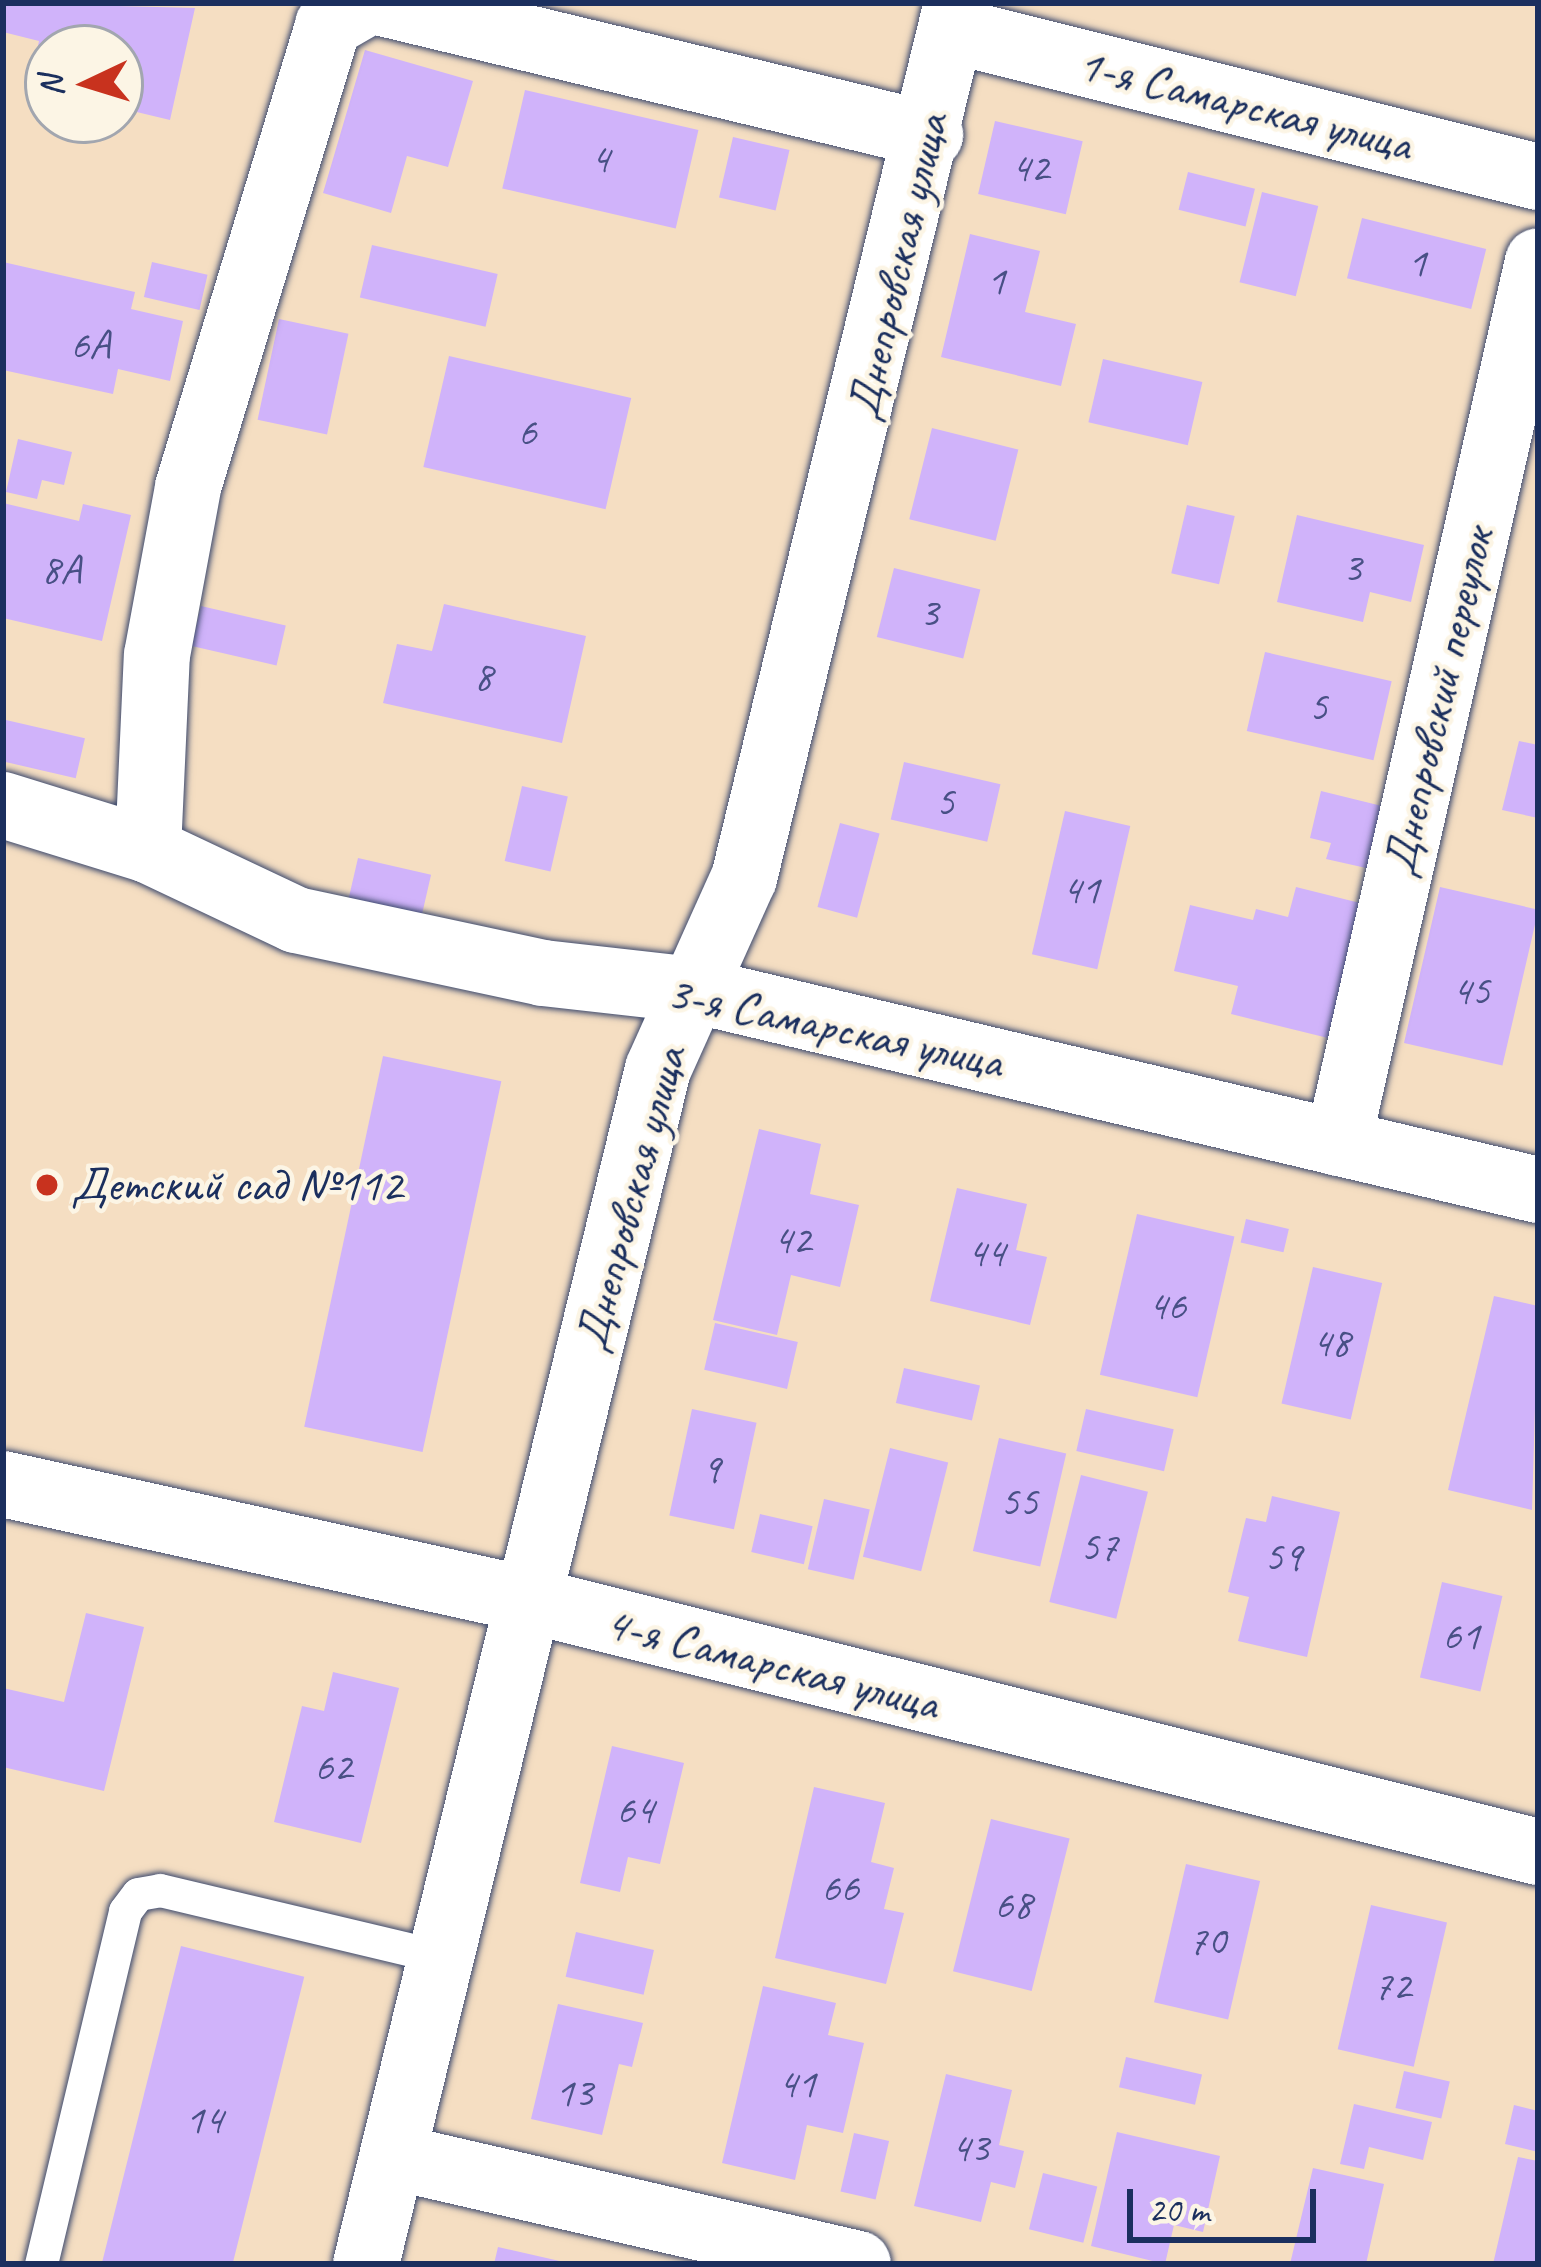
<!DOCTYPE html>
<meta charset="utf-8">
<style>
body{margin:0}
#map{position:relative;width:1541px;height:2267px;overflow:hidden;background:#f5dec2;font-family:Caveat,sans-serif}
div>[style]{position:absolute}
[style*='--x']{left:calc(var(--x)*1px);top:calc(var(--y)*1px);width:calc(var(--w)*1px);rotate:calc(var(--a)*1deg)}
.building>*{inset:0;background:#d0b3fa;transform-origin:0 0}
.roads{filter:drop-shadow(0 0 3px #3c496d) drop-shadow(0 0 3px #3c496d)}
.service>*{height:33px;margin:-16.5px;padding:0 16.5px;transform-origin:16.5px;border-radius:16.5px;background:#fff}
.minor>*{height:66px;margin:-33px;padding:0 33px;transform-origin:33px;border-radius:33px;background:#fff}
.dots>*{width:33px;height:33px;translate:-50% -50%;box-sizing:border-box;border:6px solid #fcf5e5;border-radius:50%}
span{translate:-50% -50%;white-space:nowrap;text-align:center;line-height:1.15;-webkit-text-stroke:9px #fcf5e5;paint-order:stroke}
.number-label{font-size:42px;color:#485085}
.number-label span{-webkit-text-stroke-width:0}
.street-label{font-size:48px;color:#1b2f5e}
.poi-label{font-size:48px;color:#1b2f5e}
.left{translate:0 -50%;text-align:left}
.frame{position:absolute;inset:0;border:6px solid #1b2f5e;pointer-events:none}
.north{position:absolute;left:24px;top:24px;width:120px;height:120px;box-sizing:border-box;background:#fcf5e5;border:3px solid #a2a6af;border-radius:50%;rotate:266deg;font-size:33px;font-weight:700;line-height:48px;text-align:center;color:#1b2f5e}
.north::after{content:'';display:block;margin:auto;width:42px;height:54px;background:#c8321e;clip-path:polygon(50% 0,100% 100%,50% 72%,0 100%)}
.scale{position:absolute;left:1127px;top:2189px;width:189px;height:54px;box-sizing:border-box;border:6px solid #1b2f5e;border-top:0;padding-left:15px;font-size:36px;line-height:42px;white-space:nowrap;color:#1b2f5e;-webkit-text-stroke:9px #fcf5e5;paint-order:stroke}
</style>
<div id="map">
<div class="building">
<div style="clip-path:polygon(3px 3px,195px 8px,170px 120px,120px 108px,120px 48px,48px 48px,48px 92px,29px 88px,39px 41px,3px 32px)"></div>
<div style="clip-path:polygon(365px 50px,473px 81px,448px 167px,407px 156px,391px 213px,323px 193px)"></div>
<div style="left:525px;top:90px;width:178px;height:101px;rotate:13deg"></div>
<div style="left:995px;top:121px;width:90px;height:75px;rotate:13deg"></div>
<div style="left:733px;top:137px;width:58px;height:62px;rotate:13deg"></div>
<div style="left:1188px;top:172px;width:69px;height:39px;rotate:14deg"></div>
<div style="left:1262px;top:192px;width:58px;height:93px;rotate:14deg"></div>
<div style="left:1362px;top:218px;width:128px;height:62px;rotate:14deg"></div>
<div style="clip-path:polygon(970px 234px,1040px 251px,1025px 312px,1076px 324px,1061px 386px,941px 357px)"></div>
<div style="left:372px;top:245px;width:129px;height:54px;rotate:13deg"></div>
<div style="clip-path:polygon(3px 262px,135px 292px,131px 309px,183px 321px,170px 381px,118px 369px,113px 394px,3px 370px)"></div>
<div style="left:152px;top:262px;width:57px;height:36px;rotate:13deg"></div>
<div style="left:279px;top:319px;width:71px;height:103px;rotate:12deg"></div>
<div style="left:449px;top:356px;width:187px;height:114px;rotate:13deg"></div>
<div style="left:1103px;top:359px;width:102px;height:65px;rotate:13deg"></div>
<div style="left:932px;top:428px;width:89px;height:94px;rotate:14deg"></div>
<div style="clip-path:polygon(18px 439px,72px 452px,64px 485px,42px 480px,37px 499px,6px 492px)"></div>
<div style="clip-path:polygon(3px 503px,79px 521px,83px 504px,131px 515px,102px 641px,3px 618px)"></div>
<div style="left:1187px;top:505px;width:49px;height:70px;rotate:13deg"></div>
<div style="clip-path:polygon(1297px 515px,1424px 545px,1411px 602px,1370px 592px,1363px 622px,1277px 602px)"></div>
<div style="left:894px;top:568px;width:89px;height:71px;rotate:14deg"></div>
<div style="clip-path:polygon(444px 604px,586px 636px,562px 743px,383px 703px,397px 644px,432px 651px)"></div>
<div style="left:201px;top:606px;width:87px;height:41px;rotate:13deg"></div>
<div style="left:1265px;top:652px;width:130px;height:81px;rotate:13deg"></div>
<div style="left:6px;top:720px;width:81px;height:41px;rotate:13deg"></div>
<div style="clip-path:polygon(1519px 741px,1538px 745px,1538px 818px,1502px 810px)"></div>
<div style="left:904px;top:762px;width:99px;height:59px;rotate:13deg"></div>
<div style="left:522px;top:786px;width:47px;height:77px;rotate:13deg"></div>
<div style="clip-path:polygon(1321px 791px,1390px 808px,1375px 870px,1326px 859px,1331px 843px,1310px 838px)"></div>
<div style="left:1065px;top:811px;width:67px;height:147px;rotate:13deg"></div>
<div style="left:840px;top:823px;width:41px;height:87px;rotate:15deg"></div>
<div style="left:358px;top:858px;width:75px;height:45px;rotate:13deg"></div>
<div style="clip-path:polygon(1296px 887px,1360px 903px,1328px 1038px,1231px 1014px,1238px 986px,1174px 971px,1190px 905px,1253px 920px,1256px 909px,1288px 917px)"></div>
<div style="left:1440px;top:887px;width:101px;height:160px;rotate:13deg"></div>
<div style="left:383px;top:1056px;width:121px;height:379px;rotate:12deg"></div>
<div style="clip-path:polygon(759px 1129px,821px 1144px,810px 1194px,859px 1205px,840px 1287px,791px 1275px,777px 1335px,713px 1320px)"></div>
<div style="clip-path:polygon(957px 1188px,1027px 1204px,1016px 1250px,1047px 1257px,1030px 1325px,930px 1301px)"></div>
<div style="left:1137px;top:1214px;width:100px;height:165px;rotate:13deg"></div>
<div style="left:1246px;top:1219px;width:44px;height:24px;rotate:13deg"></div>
<div style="left:1313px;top:1267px;width:71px;height:140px;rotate:13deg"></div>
<div style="clip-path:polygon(1494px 1296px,1538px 1306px,1532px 1510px,1448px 1490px)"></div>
<div style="left:715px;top:1323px;width:85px;height:48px;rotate:13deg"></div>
<div style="left:904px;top:1368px;width:78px;height:36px;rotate:13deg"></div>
<div style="left:692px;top:1409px;width:66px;height:109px;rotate:12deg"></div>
<div style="left:1086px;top:1409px;width:90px;height:43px;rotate:13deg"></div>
<div style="left:999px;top:1438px;width:69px;height:116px;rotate:13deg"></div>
<div style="left:890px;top:1448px;width:60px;height:112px;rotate:14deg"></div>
<div style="left:1081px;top:1475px;width:69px;height:131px;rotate:14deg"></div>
<div style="clip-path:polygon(1272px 1496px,1340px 1512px,1307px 1657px,1238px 1641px,1249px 1597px,1228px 1592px,1246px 1518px,1266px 1522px)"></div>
<div style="left:824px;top:1499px;width:47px;height:72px;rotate:13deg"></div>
<div style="left:760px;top:1514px;width:54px;height:39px;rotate:13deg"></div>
<div style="left:1442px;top:1582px;width:62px;height:98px;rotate:13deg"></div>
<div style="clip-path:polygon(86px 1613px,144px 1627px,104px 1791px,3px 1767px,3px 1688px,64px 1702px)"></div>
<div style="clip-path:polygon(333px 1672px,399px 1688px,361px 1843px,274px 1822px,302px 1706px,324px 1711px)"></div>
<div style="clip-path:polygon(612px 1746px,684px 1763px,660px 1864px,628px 1857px,620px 1892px,580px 1883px)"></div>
<div style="clip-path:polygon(814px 1787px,885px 1803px,871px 1862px,894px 1868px,884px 1909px,904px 1913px,886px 1984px,775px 1958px)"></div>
<div style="left:991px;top:1819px;width:81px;height:157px;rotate:14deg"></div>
<div style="left:1186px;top:1864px;width:76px;height:142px;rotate:13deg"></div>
<div style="left:1371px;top:1905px;width:78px;height:148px;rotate:13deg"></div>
<div style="left:576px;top:1932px;width:80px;height:46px;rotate:13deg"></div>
<div style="left:181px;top:1946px;width:127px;height:327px;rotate:14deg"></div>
<div style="clip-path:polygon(763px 1986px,836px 2003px,828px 2035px,864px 2043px,843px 2133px,807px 2125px,795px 2180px,722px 2163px)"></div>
<div style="clip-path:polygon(558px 2004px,643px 2023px,632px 2067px,619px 2064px,602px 2135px,531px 2119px)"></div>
<div style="left:1126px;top:2057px;width:78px;height:31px;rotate:13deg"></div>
<div style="left:1404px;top:2071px;width:47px;height:38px;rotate:13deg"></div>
<div style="clip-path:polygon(946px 2074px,1012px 2090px,999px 2145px,1024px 2151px,1015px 2188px,991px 2182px,981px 2222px,914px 2206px)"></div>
<div style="clip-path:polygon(1354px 2104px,1432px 2122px,1423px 2160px,1369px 2147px,1364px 2169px,1340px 2164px)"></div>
<div style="clip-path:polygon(1514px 2105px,1538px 2111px,1538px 2152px,1505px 2144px)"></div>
<div style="clip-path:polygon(1117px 2132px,1220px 2156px,1203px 2232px,1174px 2225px,1165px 2264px,1091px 2246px)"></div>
<div style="left:854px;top:2133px;width:36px;height:60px;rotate:13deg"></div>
<div style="clip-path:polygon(1518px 2157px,1538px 2161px,1538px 2264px,1493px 2264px)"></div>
<div style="clip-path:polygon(1313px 2168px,1384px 2184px,1366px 2264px,1290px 2264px)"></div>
<div style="left:1043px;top:2173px;width:56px;height:58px;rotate:14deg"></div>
<div style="clip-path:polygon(498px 2247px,564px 2262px,563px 2264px,494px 2264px)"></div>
</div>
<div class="roads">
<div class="service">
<div style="--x:41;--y:2264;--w:363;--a:-76.6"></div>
<div style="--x:125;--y:1911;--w:21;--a:-53"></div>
<div style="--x:138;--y:1894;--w:22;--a:-10"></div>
<div style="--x:160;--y:1890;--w:284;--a:13.4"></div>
</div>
<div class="minor">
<div style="--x:382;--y:3;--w:564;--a:13.54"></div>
<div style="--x:951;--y:30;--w:605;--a:14.06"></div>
<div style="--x:3;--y:805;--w:152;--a:17.2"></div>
<div style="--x:148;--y:850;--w:164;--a:25.3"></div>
<div style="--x:296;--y:920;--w:253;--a:12.1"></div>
<div style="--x:543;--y:973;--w:152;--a:6.4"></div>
<div style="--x:694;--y:990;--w:867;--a:13.33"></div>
<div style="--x:148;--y:850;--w:195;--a:-87.4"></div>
<div style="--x:157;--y:655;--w:171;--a:-79.5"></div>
<div style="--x:188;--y:487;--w:483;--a:-73.1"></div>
<div style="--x:328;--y:25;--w:44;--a:-30.1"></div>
<div style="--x:1338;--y:1143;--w:904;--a:-77.22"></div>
<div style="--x:3;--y:1484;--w:535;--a:12.42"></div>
<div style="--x:525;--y:1599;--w:1044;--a:14.02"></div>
<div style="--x:395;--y:2157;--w:475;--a:13"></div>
<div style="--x:366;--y:2264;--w:1230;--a:-76.27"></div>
<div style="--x:658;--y:1069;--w:209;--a:-65.8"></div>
<div style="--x:744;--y:878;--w:901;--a:-76.32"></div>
</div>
</div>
<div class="dots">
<div style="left:47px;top:1185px;background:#c8321e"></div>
</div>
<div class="number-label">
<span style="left:600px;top:159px">4</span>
<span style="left:1030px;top:168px">42</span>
<span style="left:1417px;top:263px">1</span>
<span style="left:996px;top:281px">1</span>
<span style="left:90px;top:345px">6А</span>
<span style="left:527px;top:432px">6</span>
<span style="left:1352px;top:568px">3</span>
<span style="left:61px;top:570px">8А</span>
<span style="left:929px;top:613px">3</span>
<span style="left:483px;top:677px">8</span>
<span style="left:1318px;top:707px">5</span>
<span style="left:945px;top:802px">5</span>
<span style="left:1081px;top:890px">41</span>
<span style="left:1471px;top:991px">45</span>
<span style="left:792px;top:1240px">42</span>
<span style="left:986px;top:1253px">44</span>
<span style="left:1167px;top:1306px">46</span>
<span style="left:1331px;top:1343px">48</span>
<span style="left:711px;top:1469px">9</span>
<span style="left:1019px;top:1502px">55</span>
<span style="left:1099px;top:1547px">57</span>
<span style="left:1283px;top:1557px">59</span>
<span style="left:1461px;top:1636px">61</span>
<span style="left:333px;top:1767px">62</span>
<span style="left:635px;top:1810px">64</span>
<span style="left:840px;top:1888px">66</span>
<span style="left:1013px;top:1905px">68</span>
<span style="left:1207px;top:1941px">70</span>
<span style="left:1392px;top:1986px">72</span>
<span style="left:797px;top:2084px">41</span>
<span style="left:574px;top:2093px">13</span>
<span style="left:204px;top:2120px">14</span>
<span style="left:970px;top:2148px">43</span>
</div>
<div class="street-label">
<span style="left:1245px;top:104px;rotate:14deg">1-я Самарская улица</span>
<span style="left:897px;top:267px;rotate:-77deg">Днепровская улица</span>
<span style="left:1438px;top:702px;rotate:-77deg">Днепровский переулок</span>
<span style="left:835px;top:1027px;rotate:12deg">3-я Самарская улица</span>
<span style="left:630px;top:1199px;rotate:-75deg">Днепровская улица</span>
<span style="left:772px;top:1663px;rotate:14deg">4-я Самарская улица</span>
</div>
<div class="poi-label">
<span class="left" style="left:71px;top:1185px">Детский сад №112</span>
</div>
<div class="frame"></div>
<div class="north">N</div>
<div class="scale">20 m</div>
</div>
